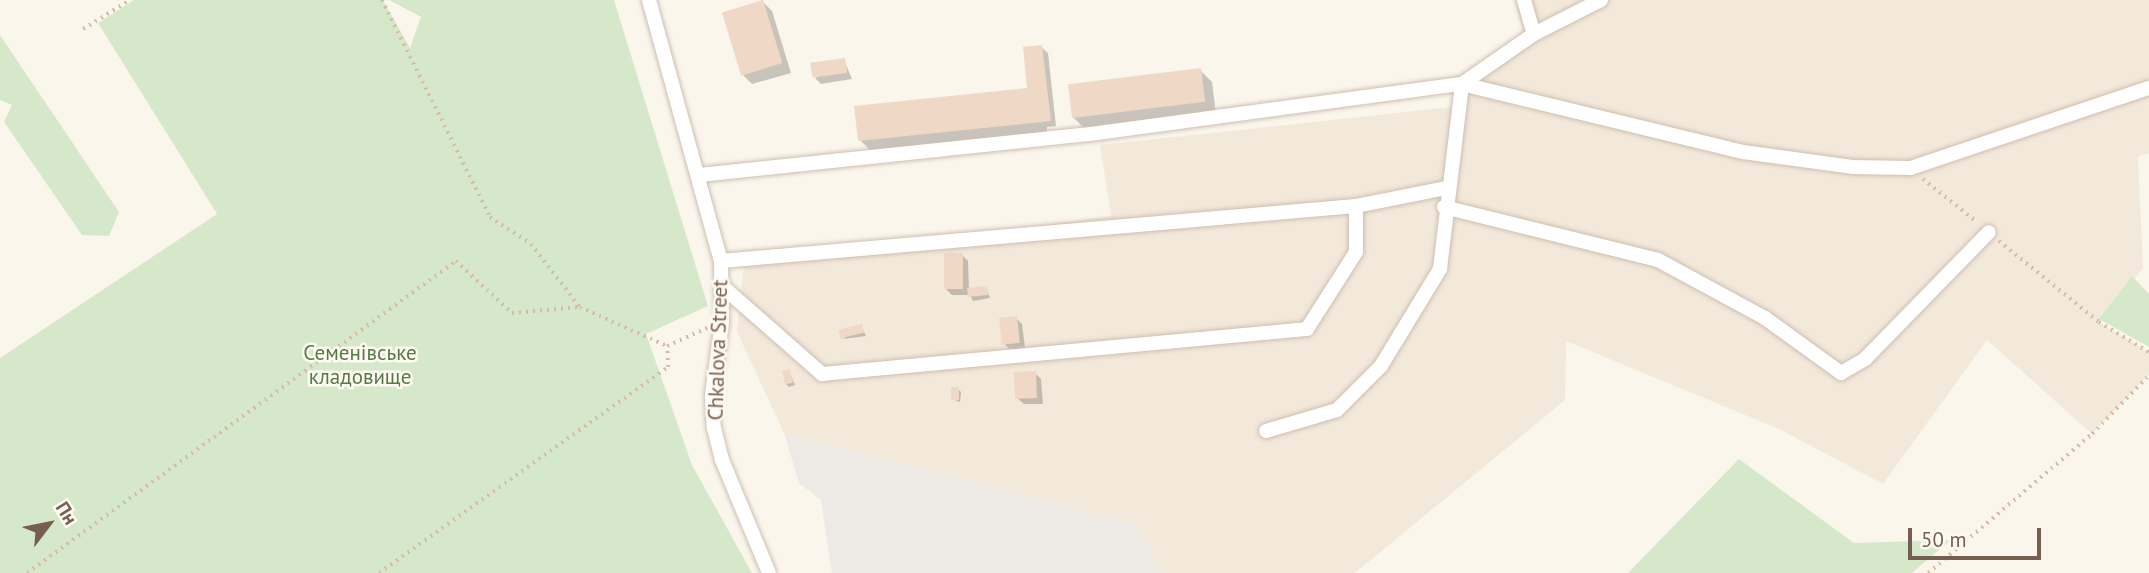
<!DOCTYPE html>
<meta charset="utf-8">
<style>
body{margin:0}
#map{position:relative;width:2149px;height:573px;overflow:hidden;background:#fbf6ec;font-family:"PT Sans",sans-serif}
div>[style]{position:absolute}
[style*='--x']{left:calc(var(--x)*1px);top:calc(var(--y)*1px);width:calc(var(--w)*1px);rotate:calc(var(--a)*1deg)}
.residential>*{inset:0;background:#f3e9da}
.industrial>*{inset:0;background:#ede9e4}
.green>*{inset:0;background:#d5e9ca}
.shadow>*{inset:0;background:#0003}
.building>*{inset:0;background:#efd8c5;transform-origin:0 0}
.path>*{height:3.5px;margin-top:-1.75px;transform-origin:0;background:repeating-linear-gradient(90deg,#d5bba8 0 2px,transparent 0 7px)}
.roads{filter:drop-shadow(0 0 2px #cdbfb2) drop-shadow(0 0 2px #cdbfb2)}
.street>*{height:14px;margin:-7px;padding:0 7px;transform-origin:7px;border-radius:7px;background:#fff}
span{translate:-50% -50%;white-space:nowrap;text-align:center;line-height:1.15;-webkit-text-stroke:5px #fefaf2;paint-order:stroke}
.street-label{font-size:21px;color:#765f50}
.park-label{font-size:21px;color:#547a48}
.north{position:absolute;left:14px;top:489px;width:70px;height:70px;-webkit-text-stroke:5px #fefaf2;paint-order:stroke;rotate:58deg;font-size:19px;font-weight:700;line-height:28px;text-align:center;color:#765f50}
.north::after{content:'';display:block;margin:auto;width:24px;height:32px;background:#765f50;clip-path:polygon(50% 0,100% 100%,50% 72%,0 100%)}
.scale{position:absolute;left:1908px;top:528px;width:133px;height:32px;box-sizing:border-box;border:4px solid #765f50;border-top:0;padding-left:9px;font-size:21px;line-height:24px;white-space:nowrap;color:#765f50;-webkit-text-stroke:5px #fefaf2;paint-order:stroke}
</style>
<div id="map">
<div class="residential">
<div style="clip-path:polygon(1514px 0,2149px 0,2149px 153px,2138px 157px,2143px 268px,2099px 322px,2149px 352px,2149px 375px,2092px 434px,1987px 340px,1883px 484px,1779px 429px,1566px 341px,1565px 400px,1355px 573px,1163px 573px,1136px 525px,784px 433px,737px 332px,744px 264px,1111px 216px,1100px 145px,1452px 107px,1524px 33px)"></div>
</div>
<div class="industrial">
<div style="clip-path:polygon(784px 433px,1136px 525px,1163px 573px,832px 573px,821px 500px,799px 483px)"></div>
</div>
<div class="green">
<div style="clip-path:polygon(134px 0,383px 0,410px 48px,421px 17px,389px 0,614px 0,708px 306px,646px 334px,692px 465px,752px 573px,0 573px,0 358px,217px 214px,98px 23px)"></div>
<div style="clip-path:polygon(0 35px,119px 212px,109px 236px,82px 235px,4px 122px,12px 105px,0 100px)"></div>
<div style="clip-path:polygon(2132px 276px,2149px 294px,2149px 347px,2099px 319px)"></div>
<div style="clip-path:polygon(1739px 459px,1854px 543px,1951px 540px,1912px 573px,1628px 573px)"></div>
</div>
<div class="shadow">
<div style="clip-path:polygon(762px 1px,772px 11px,791px 73px,752px 84px,743px 75px)"></div>
<div style="clip-path:polygon(1041px 47px,1048px 53px,1056px 126px,1047px 127px,1047px 134px,872px 152px,860px 140px,1032px 89px)"></div>
<div style="clip-path:polygon(844px 60px,852px 79px,821px 84px,815px 78px)"></div>
<div style="clip-path:polygon(1200px 70px,1212px 82px,1216px 114px,1085px 129px,1073px 117px)"></div>
<div style="clip-path:polygon(962px 255px,968px 261px,969px 291px,986px 288px,990px 298px,973px 301px,970px 295px,952px 295px,946px 289px)"></div>
<div style="clip-path:polygon(1016px 318px,1022px 324px,1025px 348px,1010px 350px,1004px 343px)"></div>
<div style="clip-path:polygon(861px 326px,866px 336px,843px 339px)"></div>
<div style="clip-path:polygon(789px 371px,795px 385px,789px 387px,786px 384px)"></div>
<div style="clip-path:polygon(1035px 373px,1041px 379px,1043px 404px,1024px 404px,1017px 398px)"></div>
<div style="clip-path:polygon(958px 389px,961px 392px,960px 402px,952px 399px)"></div>
</div>
<div class="building">
<div style="left:763px;top:0;width:66px;height:43px;rotate:73deg"></div>
<div style="clip-path:polygon(1042px 45px,1051px 121px,858px 141px,854px 106px,1027px 88px,1023px 47px)"></div>
<div style="left:845px;top:58px;width:15px;height:35px;rotate:82deg"></div>
<div style="left:1201px;top:68px;width:34px;height:134px;rotate:83deg"></div>
<div style="left:963px;top:253px;width:36px;height:19px;rotate:90deg"></div>
<div style="left:987px;top:286px;width:9px;height:20px;rotate:84deg"></div>
<div style="left:1017px;top:316px;width:27px;height:18px;rotate:84deg"></div>
<div style="left:862px;top:324px;width:9px;height:24px;rotate:77deg"></div>
<div style="left:790px;top:369px;width:14px;height:8px;rotate:78deg"></div>
<div style="left:1036px;top:371px;width:27px;height:22px;rotate:88deg"></div>
<div style="left:951px;top:387px;width:8px;height:13px"></div>
</div>
<div class="path">
<div style="--x:382;--y:0;--w:242;--a:63.5"></div>
<div style="--x:490;--y:217;--w:49;--a:33.4"></div>
<div style="--x:531;--y:244;--w:80;--a:52.1"></div>
<div style="--x:580;--y:307;--w:95;--a:24.1"></div>
<div style="--x:667;--y:346;--w:44;--a:-24.2"></div>
<div style="--x:83;--y:29;--w:55;--a:-31.7"></div>
<div style="--x:1923;--y:179;--w:69;--a:38.5"></div>
<div style="--x:1999;--y:241;--w:129;--a:39"></div>
<div style="--x:2099;--y:322;--w:58;--a:31"></div>
<div style="--x:27;--y:573;--w:530;--a:-36.03"></div>
<div style="--x:456;--y:261;--w:76;--a:42.9"></div>
<div style="--x:512;--y:313;--w:68;--a:-5"></div>
<div style="--x:379;--y:573;--w:355;--a:-35.5"></div>
<div style="--x:668;--y:367;--w:21;--a:-93"></div>
<div style="--x:1928;--y:573;--w:215;--a:-40.3"></div>
<div style="--x:2092;--y:434;--w:82;--a:-46"></div>
</div>
<div class="roads">
<div class="street">
<div style="--x:649;--y:0;--w:271;--a:74.6"></div>
<div style="--x:721;--y:261;--w:61;--a:89.1"></div>
<div style="--x:722;--y:322;--w:74;--a:97.8"></div>
<div style="--x:712;--y:395;--w:33;--a:87"></div>
<div style="--x:714;--y:428;--w:33;--a:76"></div>
<div style="--x:722;--y:460;--w:122;--a:67.4"></div>
<div style="--x:1524;--y:0;--w:35;--a:74"></div>
<div style="--x:699;--y:175;--w:401;--a:-6"></div>
<div style="--x:1098;--y:133;--w:367;--a:-7.7"></div>
<div style="--x:1462;--y:84;--w:88;--a:-34.8"></div>
<div style="--x:1534;--y:34;--w:75;--a:-26.9"></div>
<div style="--x:1444;--y:207;--w:220;--a:13.9"></div>
<div style="--x:1658;--y:260;--w:122;--a:28.5"></div>
<div style="--x:1765;--y:318;--w:94;--a:35.9"></div>
<div style="--x:1841;--y:373;--w:28;--a:-30"></div>
<div style="--x:1865;--y:359;--w:177;--a:-45.7"></div>
<div style="--x:721;--y:261;--w:637;--a:-4.95"></div>
<div style="--x:1356;--y:206;--w:92;--a:-11.3"></div>
<div style="--x:723;--y:287;--w:132;--a:41.3"></div>
<div style="--x:822;--y:374;--w:487;--a:-5.3"></div>
<div style="--x:1307;--y:329;--w:91;--a:-57.5"></div>
<div style="--x:1356;--y:252;--w:46;--a:-90"></div>
<div style="--x:1266;--y:431;--w:74;--a:-16.5"></div>
<div style="--x:1337;--y:410;--w:62;--a:-45"></div>
<div style="--x:1381;--y:366;--w:114;--a:-58.7"></div>
<div style="--x:1440;--y:269;--w:186;--a:-83.2"></div>
<div style="--x:1462;--y:84;--w:289;--a:13.6"></div>
<div style="--x:1743;--y:152;--w:110;--a:7.8"></div>
<div style="--x:1852;--y:167;--w:59;--a:1"></div>
<div style="--x:1911;--y:168;--w:251;--a:-18.6"></div>
</div>
</div>
<div class="street-label">
<span style="left:718px;top:350px;rotate:-88deg">Chkalova Street</span>
</div>
<div class="park-label">
<span style="left:360px;top:365px">Семенівське<br>кладовище</span>
</div>
<div class="north">Пн</div>
<div class="scale">50 m</div>
</div>
